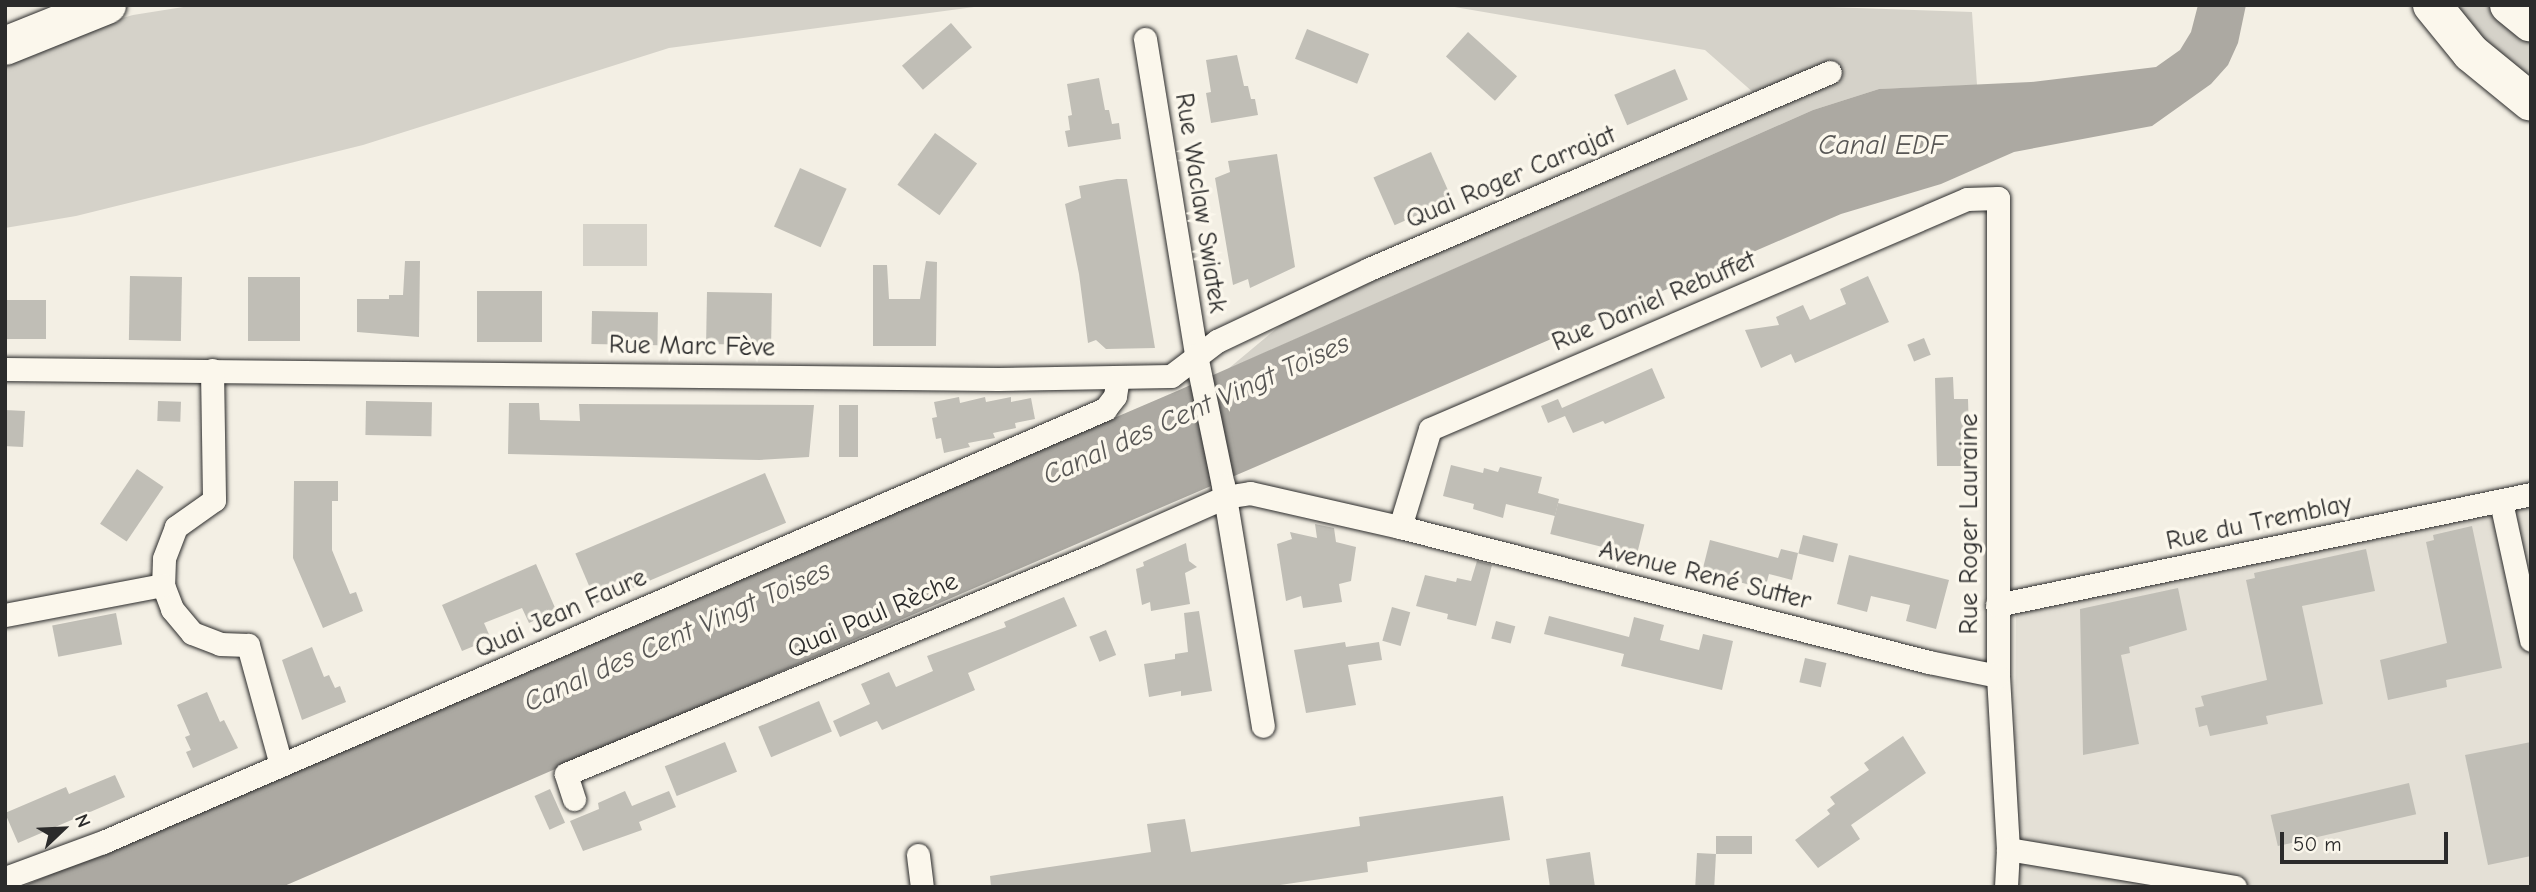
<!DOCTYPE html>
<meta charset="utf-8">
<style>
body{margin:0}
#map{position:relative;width:2536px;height:892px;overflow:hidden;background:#f3efe4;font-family:"Comic Neue",sans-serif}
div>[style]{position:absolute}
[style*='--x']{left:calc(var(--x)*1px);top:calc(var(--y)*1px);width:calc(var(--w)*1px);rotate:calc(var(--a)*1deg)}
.built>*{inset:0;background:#e4e0d6}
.green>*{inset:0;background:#d5d2c9;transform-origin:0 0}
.water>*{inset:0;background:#aca9a2}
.building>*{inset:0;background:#c0beb6;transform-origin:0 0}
.roads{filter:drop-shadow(0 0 2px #2b2b2b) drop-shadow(0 0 2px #2b2b2b)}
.minor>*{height:23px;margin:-11.5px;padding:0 11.5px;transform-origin:11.5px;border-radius:11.5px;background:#fbf7ec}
.motorway>*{height:38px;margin:-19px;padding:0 19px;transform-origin:19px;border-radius:19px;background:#fbf7ec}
span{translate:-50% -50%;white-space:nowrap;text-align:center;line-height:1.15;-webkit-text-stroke:7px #fbf7ec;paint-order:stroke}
.street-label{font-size:26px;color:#2b2b2b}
.water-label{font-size:28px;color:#585755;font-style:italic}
.frame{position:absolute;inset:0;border:7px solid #2b2b2b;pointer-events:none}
.north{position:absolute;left:28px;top:794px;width:70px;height:70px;-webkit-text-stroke:5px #fbf7ec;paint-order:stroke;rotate:67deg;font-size:19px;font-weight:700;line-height:28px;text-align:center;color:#2b2b2b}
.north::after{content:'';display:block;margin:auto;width:24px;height:32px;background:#2b2b2b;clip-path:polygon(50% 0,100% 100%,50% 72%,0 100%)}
.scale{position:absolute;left:2280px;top:832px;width:168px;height:32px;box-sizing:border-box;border:4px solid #2b2b2b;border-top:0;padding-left:9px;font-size:21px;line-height:24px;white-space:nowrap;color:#2b2b2b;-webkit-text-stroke:5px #fbf7ec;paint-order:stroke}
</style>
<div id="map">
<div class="built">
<div style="clip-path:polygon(2531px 503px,2531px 887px,2014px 887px,2016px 613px)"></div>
</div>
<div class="green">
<div style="clip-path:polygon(196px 5px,989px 5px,669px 48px,363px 145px,76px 216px,5px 228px,5px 62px,65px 34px,133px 15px)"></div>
<div style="clip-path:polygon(1443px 5px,1771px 5px,1972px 12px,1977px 85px,1879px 89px,1813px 110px,1228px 369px,1289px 318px,1763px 101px,1705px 50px)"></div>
<div style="clip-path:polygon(2443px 5px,2492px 5px,2531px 43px,2531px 93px)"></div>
<div style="left:583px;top:224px;width:64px;height:42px"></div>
</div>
<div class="water">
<div style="clip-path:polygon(2198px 5px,2246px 5px,2238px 43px,2228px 65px,2211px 84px,2152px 126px,2014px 152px,1941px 184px,1841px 214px,282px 887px,21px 887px,1177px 391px,1813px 110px,1879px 89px,2031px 82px,2156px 67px,2180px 50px,2191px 32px)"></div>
</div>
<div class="building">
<div style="left:951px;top:23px;width:32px;height:65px;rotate:49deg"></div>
<div style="left:1307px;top:29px;width:67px;height:32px;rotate:22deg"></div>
<div style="left:1468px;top:32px;width:66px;height:33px;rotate:42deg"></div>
<div style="clip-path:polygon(1237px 55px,1244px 86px,1248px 86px,1251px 99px,1255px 99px,1258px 115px,1211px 123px,1206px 93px,1211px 92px,1206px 60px)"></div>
<div style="left:1675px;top:69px;width:33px;height:66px;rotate:67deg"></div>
<div style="clip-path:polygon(1099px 78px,1105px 110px,1109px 110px,1112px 124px,1119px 123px,1121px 139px,1068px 147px,1065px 131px,1070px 130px,1068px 116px,1072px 115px,1067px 84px)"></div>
<div style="left:935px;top:133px;width:52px;height:64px;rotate:36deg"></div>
<div style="left:1431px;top:152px;width:52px;height:63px;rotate:66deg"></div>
<div style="clip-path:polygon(1277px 154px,1295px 267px,1250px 288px,1248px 279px,1233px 285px,1215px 178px,1230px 172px,1228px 161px)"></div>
<div style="left:800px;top:168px;width:51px;height:64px;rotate:24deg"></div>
<div style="clip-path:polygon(1117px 179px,1127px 179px,1155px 348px,1106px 349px,1096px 340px,1088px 343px,1079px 274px,1065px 204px,1081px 198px,1079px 186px)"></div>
<div style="clip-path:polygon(405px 261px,420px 261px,419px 337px,357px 332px,357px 299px,389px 299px,389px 295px,403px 295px)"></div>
<div style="clip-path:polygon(926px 261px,937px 262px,936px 346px,873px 346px,873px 265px,887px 265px,889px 299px,920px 299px)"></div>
<div style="left:130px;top:276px;width:52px;height:64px;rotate:1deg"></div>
<div style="clip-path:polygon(1868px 276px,1889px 322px,1795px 363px,1791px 354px,1761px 368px,1745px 330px,1779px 325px,1776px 317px,1803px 305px,1810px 320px,1846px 304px,1840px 289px)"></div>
<div style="left:248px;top:277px;width:52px;height:64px"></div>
<div style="left:477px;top:291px;width:65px;height:51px"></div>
<div style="left:707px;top:292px;width:65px;height:52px;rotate:1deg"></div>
<div style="left:5px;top:300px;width:41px;height:39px"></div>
<div style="left:592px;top:311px;width:66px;height:33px;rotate:1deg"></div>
<div style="left:1924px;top:338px;width:18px;height:18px;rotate:68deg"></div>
<div style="clip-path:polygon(1652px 368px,1665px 398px,1605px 424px,1603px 421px,1573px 433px,1565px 416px,1548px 423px,1541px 406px,1558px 399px,1562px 408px)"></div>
<div style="clip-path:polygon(1953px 377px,1954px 399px,1968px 399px,1970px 466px,1937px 466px,1935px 378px)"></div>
<div style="clip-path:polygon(959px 397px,960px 403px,985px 397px,986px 402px,1011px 397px,1011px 402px,1031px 398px,1035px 419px,1015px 423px,1016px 428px,993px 433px,995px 438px,968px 443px,970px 447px,944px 453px,941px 438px,936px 439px,932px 418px,937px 417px,934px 402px)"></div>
<div style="left:158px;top:401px;width:23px;height:20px;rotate:2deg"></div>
<div style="left:366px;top:401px;width:66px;height:34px;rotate:1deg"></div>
<div style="clip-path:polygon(509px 403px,539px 403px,540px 420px,580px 421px,579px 404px,814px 405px,809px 457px,759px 460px,508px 454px)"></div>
<div style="left:839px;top:405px;width:19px;height:52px"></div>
<div style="left:5px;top:410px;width:20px;height:36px;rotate:3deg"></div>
<div style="clip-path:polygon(1451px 465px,1483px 473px,1484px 468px,1498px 472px,1500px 467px,1542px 477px,1538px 493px,1559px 499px,1555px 516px,1506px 504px,1503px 518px,1473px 509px,1474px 504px,1443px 496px)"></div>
<div style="left:137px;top:469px;width:32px;height:66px;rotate:34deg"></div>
<div style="left:765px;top:473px;width:54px;height:206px;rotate:67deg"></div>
<div style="clip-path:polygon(294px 481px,338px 481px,338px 501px,332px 501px,332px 550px,350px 594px,356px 592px,363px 611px,323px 628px,293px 558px)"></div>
<div style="left:1558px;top:503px;width:89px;height:32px;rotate:14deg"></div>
<div style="clip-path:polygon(1315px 524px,1334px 528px,1336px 542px,1356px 547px,1351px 581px,1339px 584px,1342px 602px,1303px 608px,1301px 596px,1286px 601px,1277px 544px,1292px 539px,1290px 532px,1317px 538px)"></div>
<div style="clip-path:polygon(2472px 526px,2502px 668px,2446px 680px,2447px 687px,2388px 700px,2380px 660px,2447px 643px,2426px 542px,2434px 540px,2433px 535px)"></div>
<div style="left:1803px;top:535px;width:36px;height:19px;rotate:14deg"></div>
<div style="clip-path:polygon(1710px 540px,1778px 558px,1781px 549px,1798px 553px,1792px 580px,1769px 574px,1765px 589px,1702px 572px)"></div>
<div style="clip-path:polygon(1186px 543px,1189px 561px,1197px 567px,1185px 573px,1190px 604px,1151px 611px,1150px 602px,1142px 605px,1136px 569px,1144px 566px,1143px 562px)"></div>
<div style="clip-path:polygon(2366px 549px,2375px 591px,2302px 606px,2323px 704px,2266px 716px,2268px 724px,2210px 736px,2207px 725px,2199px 727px,2195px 708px,2204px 706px,2201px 696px,2267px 680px,2246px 580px,2255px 578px,2254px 573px)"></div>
<div style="clip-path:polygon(1849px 555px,1949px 580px,1936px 629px,1906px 621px,1910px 605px,1871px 596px,1867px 612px,1837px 604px)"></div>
<div style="clip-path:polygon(1477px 561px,1492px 565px,1476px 626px,1447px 619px,1448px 614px,1416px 606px,1425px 575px,1456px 582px,1457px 578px,1471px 581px)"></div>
<div style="clip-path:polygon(536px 564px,556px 610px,529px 623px,522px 608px,484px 623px,491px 639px,462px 651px,442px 605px)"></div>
<div style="clip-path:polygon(2178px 588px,2187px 630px,2129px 647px,2130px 653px,2121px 655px,2139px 744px,2083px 755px,2080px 609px)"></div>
<div style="clip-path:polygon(1064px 597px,1077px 626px,968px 673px,975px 690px,882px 730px,877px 721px,840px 737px,833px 721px,870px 704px,861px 684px,889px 672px,896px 687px,933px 671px,927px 656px,1006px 627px,1004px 622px)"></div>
<div style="left:1392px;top:607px;width:19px;height:35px;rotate:16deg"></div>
<div style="clip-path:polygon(1199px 611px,1212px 691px,1181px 696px,1181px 691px,1149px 697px,1144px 664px,1175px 659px,1175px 654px,1188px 652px,1184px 613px)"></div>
<div style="left:116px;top:613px;width:32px;height:65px;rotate:79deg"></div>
<div style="clip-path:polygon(1549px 616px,1629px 637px,1634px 617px,1664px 625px,1660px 640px,1699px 650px,1703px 634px,1733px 641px,1722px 690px,1621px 666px,1624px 654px,1544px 634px)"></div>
<div style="left:1496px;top:621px;width:20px;height:18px;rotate:15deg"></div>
<div style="left:1106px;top:630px;width:27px;height:18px;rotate:68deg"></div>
<div style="clip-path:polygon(1345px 642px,1346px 647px,1379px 642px,1382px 660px,1348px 665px,1356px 705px,1306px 713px,1294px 650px)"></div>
<div style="clip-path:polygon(312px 647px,324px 677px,329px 675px,335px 688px,340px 686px,346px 702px,302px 720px,282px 660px)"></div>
<div style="left:1805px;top:658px;width:22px;height:25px;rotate:13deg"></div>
<div style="clip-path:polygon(207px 692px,220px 722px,224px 720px,238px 748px,193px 768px,186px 752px,191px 750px,185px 737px,190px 735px,177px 705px)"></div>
<div style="left:819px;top:701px;width:33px;height:66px;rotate:67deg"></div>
<div style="clip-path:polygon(1903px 736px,1926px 773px,1851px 825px,1860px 839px,1818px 868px,1795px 840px,1830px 814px,1827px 810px,1835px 804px,1830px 797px,1869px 770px,1864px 763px)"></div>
<div style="left:725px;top:742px;width:32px;height:65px;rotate:68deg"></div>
<div style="clip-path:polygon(2531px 742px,2531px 856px,2488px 865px,2465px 755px)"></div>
<div style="clip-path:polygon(115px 775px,125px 797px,18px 843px,5px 813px,66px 787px,69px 794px)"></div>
<div style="left:2409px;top:783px;width:32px;height:142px;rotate:77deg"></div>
<div style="left:550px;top:789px;width:37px;height:17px;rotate:66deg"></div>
<div style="clip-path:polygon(625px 791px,632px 806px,669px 791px,676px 807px,639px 822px,642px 830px,583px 851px,570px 821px,599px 809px,598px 803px)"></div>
<div style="clip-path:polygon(1503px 796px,1510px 840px,1367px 862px,1368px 872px,1266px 887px,991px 887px,990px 876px,1151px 852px,1147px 824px,1185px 819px,1191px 852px,1360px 826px,1359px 817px)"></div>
<div style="left:1716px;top:836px;width:36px;height:18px"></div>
<div style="clip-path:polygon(1590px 852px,1595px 887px,1550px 887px,1546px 859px)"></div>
<div style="left:1697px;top:853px;width:19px;height:34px;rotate:3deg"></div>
</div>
<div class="roads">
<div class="minor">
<div style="--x:1145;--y:39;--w:320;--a:80.8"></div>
<div style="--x:1196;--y:355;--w:133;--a:78.3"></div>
<div style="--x:1223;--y:485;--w:244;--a:80.6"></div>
<div style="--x:5;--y:369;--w:993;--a:0.58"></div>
<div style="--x:998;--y:379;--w:173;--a:-1"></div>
<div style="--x:1171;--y:376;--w:58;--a:-37.3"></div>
<div style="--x:1217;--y:341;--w:168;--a:-25.3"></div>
<div style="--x:1369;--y:269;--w:501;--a:-23.14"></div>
<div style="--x:212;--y:370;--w:130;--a:89.1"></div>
<div style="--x:214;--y:500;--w:47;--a:144.6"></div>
<div style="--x:176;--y:527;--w:34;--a:111"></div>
<div style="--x:164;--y:559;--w:26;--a:92"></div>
<div style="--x:163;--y:585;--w:26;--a:69"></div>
<div style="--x:172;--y:609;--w:31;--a:50"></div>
<div style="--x:192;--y:633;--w:30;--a:21"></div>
<div style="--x:220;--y:644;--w:28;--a:2"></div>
<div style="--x:248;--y:645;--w:124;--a:74.6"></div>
<div style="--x:2501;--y:502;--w:141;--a:77.7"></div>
<div style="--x:1400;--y:527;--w:102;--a:-73"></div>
<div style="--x:1430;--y:429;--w:584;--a:-23.19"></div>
<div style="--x:1967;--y:199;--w:31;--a:-2"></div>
<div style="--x:1998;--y:198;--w:478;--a:90"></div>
<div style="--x:1998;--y:676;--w:173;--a:86.7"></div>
<div style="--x:2008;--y:849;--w:38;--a:93"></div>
<div style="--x:1997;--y:605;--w:545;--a:-11.74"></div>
<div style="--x:5;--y:615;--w:161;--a:-10.8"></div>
<div style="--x:574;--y:799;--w:26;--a:-108"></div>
<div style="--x:566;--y:774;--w:574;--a:-22.54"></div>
<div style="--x:1096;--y:554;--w:141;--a:-23.8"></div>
<div style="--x:1225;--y:497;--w:25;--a:-9"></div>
<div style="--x:1250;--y:493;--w:154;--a:12.8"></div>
<div style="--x:1400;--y:527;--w:546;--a:14.32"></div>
<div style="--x:1929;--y:662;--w:70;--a:11.5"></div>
<div style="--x:2008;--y:849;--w:230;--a:9.5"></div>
<div style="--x:918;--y:855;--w:32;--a:83"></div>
<div style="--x:5;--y:878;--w:104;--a:-20.2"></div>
<div style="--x:103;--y:842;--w:1092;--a:-23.37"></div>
<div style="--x:1105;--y:409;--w:16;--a:-52"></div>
<div style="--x:1115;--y:396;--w:18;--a:-81"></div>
</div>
<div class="motorway">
<div style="--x:2432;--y:5;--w:62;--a:50.9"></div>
<div style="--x:2471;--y:53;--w:77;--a:39.2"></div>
<div style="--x:2509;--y:5;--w:28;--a:39"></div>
<div style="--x:5;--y:46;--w:110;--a:-21.9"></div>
</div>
</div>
<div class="street-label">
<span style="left:1511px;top:178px;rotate:-23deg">Quai Roger Carrajat</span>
<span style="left:1200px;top:203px;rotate:81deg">Rue Waclaw Swiatek</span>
<span style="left:1654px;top:302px;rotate:-23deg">Rue Daniel Rebuffet</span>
<span style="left:692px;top:347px;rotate:1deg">Rue Marc Fève</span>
<span style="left:2259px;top:523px;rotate:-12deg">Rue du Tremblay</span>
<span style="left:1970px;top:524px;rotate:-90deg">Rue Roger Lauraine</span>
<span style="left:1705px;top:576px;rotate:14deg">Avenue René Sutter</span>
<span style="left:561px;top:614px;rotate:-24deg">Quai Jean Faure</span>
<span style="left:873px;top:616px;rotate:-23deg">Quai Paul Rèche</span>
</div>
<div class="water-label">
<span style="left:1882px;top:145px">Canal EDF</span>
<span style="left:1196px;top:409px;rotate:-24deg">Canal des Cent Vingt Toises</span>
<span style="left:677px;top:636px;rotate:-24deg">Canal des Cent Vingt Toises</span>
</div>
<div class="frame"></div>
<div class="north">N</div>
<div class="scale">50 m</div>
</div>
